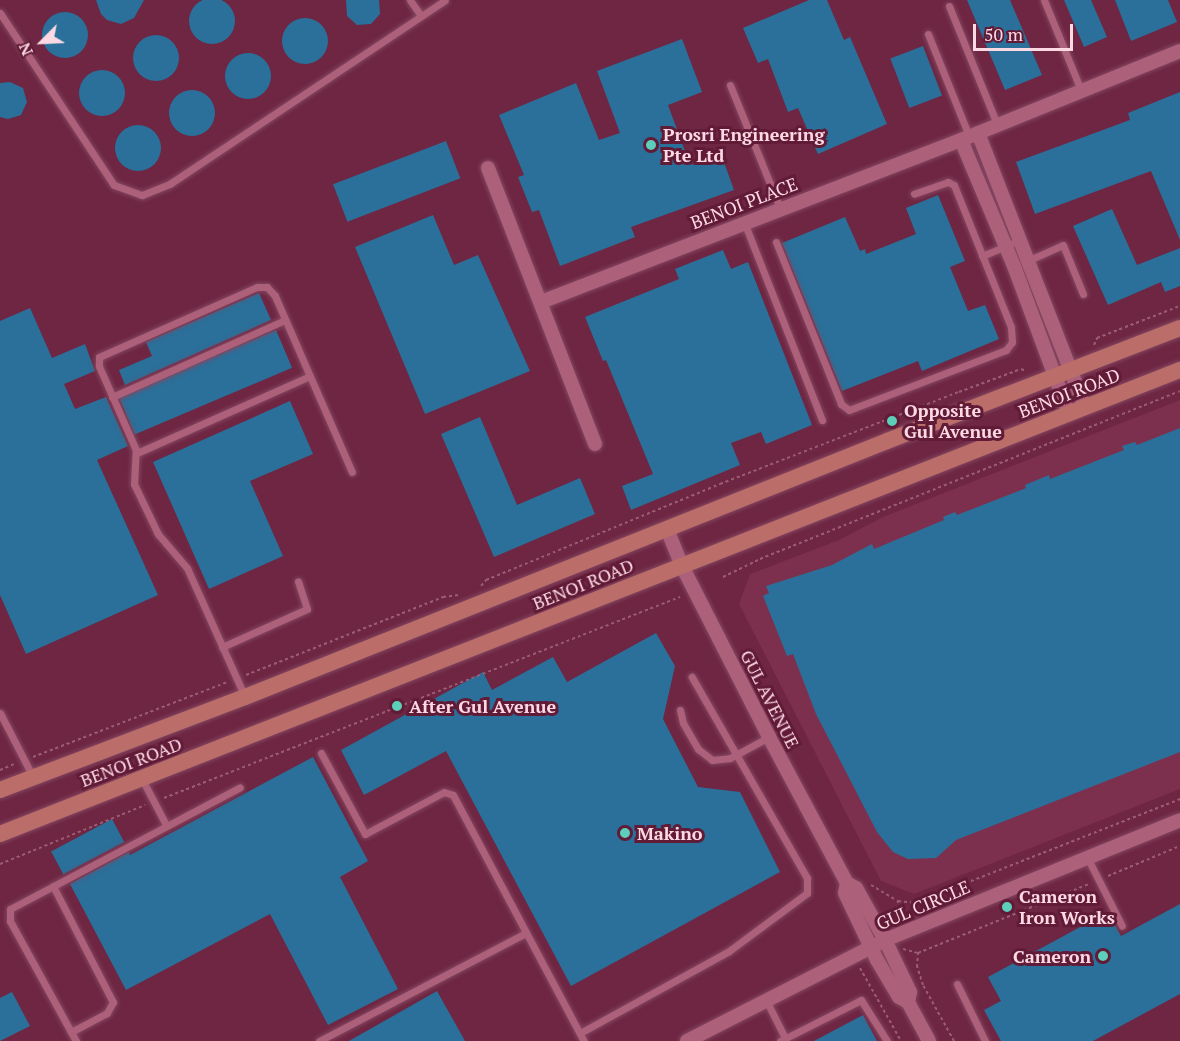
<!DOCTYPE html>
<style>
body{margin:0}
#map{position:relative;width:1180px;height:1041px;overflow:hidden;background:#6e2642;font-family:"PT Serif",serif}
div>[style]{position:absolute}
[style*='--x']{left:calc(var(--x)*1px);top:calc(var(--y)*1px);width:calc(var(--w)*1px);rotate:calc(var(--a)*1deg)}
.built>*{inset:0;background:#7d304e}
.building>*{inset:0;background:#2a709a;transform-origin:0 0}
.round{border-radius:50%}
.path>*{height:2px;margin-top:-1px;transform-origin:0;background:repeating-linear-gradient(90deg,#9a5d73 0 3px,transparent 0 6px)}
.roads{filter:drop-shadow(0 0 2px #834660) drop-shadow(0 0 2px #834660)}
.service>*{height:7px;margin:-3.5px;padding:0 3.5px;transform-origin:3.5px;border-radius:3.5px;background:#ad607a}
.minor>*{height:14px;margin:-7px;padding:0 7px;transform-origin:7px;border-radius:7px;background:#ad607a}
.secondary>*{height:16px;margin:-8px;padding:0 8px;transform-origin:8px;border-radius:8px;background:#bb6d6a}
.dots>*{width:16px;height:16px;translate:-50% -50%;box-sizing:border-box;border:3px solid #611b37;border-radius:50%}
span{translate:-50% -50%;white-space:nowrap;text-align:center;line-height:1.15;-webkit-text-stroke:6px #611b37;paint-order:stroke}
.poi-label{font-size:18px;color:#fdd9e3;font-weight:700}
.left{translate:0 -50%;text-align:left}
.right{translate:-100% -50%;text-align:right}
.street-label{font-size:18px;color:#fdd9e3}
.north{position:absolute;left:12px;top:12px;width:60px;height:60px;-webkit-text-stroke:4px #611b37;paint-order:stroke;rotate:246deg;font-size:16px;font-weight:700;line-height:24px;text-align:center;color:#fdd9e3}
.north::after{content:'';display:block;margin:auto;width:21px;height:27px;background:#fdd9e3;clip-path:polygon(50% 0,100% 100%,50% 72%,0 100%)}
.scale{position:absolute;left:973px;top:24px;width:100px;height:27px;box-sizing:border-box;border:3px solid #fdd9e3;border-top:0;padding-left:8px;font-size:18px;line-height:21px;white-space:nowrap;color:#fdd9e3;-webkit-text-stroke:4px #611b37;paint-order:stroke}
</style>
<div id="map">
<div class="built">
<div style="clip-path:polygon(1180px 400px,1180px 789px,914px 894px,881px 881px,739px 604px,750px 574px,839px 540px,883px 517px)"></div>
</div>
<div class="building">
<div class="round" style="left:189px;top:-2px;width:46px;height:46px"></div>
<div style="clip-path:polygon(96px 0,144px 0,134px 18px,121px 24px,107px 20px,101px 14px)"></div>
<div style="clip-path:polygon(346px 0,379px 0,380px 14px,371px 24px,357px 25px,347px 16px)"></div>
<div style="clip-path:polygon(809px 0,827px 0,844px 40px,850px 37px,887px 124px,818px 154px,798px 108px,788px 112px,768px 59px,758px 63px,743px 28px)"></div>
<div style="clip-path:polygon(967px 0,1010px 0,1042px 75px,1005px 90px)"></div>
<div style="clip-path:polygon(1064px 0,1091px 0,1107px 37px,1084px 47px)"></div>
<div style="clip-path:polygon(1115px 0,1168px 0,1177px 22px,1131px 41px)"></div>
<div class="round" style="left:42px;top:12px;width:46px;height:46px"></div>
<div class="round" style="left:282px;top:18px;width:46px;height:46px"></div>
<div class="round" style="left:133px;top:35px;width:46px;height:46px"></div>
<div style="clip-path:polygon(682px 39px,702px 92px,668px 105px,690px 165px,721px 154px,734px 190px,631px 227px,635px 237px,560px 266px,539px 210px,532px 212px,518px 177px,524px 175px,499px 115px,576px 83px,599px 140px,620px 133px,597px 71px)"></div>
<div style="left:923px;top:46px;width:53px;height:35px;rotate:69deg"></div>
<div class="round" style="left:225px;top:53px;width:46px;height:46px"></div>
<div class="round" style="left:79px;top:70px;width:46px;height:46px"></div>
<div style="clip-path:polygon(10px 82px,23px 88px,27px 102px,21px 115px,8px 119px,0 117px,0 83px)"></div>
<div class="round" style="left:169px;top:90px;width:46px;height:46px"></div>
<div style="clip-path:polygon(1180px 92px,1180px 240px,1151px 171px,1035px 214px,1016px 162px,1130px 120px,1128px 113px)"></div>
<div class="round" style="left:115px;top:125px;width:46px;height:46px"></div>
<div style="left:446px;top:141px;width:40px;height:121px;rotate:69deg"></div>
<div style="clip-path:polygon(938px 195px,965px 261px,950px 267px,968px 311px,985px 305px,999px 339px,922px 371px,918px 361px,842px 391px,782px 243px,845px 217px,860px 251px,865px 249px,866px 254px,916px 234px,906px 208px)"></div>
<div style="clip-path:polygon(1112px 209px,1137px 265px,1180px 248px,1180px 286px,1165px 292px,1161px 282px,1108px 305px,1073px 226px)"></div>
<div style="clip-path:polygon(433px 215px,454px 265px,478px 255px,530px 371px,425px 414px,355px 247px)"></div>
<div style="clip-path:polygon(723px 250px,731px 269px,748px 262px,812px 425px,766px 444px,761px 432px,731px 443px,740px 465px,631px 510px,622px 486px,653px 474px,606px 360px,603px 361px,585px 317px,679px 279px,675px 269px)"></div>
<div style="clip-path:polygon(259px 293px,271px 320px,125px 385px,119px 370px,152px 356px,146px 342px)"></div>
<div style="clip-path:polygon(30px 308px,52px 358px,85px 344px,95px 371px,64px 384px,75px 409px,106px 397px,128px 446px,97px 460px,158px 595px,26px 654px,0 595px,0 321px)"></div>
<div style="left:276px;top:330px;width:41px;height:171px;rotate:67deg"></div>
<div style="clip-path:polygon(290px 401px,313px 454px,250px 481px,283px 556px,209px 589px,153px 462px)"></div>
<div style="clip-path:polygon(480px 417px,517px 505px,580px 478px,595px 514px,494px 557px,441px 434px)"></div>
<div style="clip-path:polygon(1180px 428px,1180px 752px,956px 840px,936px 858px,908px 859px,893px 852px,877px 832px,816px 714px,793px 654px,787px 656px,763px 596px,769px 593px,766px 586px,832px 565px,872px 544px,874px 549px,944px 520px,943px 517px,955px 512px,957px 515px,1026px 488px,1025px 485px,1049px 475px,1050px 479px,1124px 450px,1122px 446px,1135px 442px,1137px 445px)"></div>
<div style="clip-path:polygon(656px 633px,675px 666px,663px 719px,698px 787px,740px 792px,780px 872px,571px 986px,446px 751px,364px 795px,341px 750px,483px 672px,492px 690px,553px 657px,567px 682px)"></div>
<div style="clip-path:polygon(313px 757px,368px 861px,340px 877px,398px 989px,328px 1025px,270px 914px,126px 990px,70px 884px,129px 852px,130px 855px)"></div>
<div style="left:112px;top:819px;width:26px;height:69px;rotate:62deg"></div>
<div style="clip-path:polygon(1180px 904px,1180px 994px,1093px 1041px,1001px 1041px,984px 1010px,1001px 1001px,988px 977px,1108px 912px,1121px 936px)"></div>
<div style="clip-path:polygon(437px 991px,465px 1041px,349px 1041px)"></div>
<div style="clip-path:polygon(12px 992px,30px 1026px,0 1041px,0 998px)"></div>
<div style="clip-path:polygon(863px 1015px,877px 1041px,814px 1041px)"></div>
</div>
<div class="path">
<div style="--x:1094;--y:345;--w:8;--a:-67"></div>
<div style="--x:1097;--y:338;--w:89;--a:-21.1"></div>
<div style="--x:723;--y:577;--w:41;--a:-25.9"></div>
<div style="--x:760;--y:559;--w:452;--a:-21.8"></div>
<div style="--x:481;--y:586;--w:8;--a:-50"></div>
<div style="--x:486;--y:580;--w:253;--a:-22.3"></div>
<div style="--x:720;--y:484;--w:256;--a:-21.1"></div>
<div style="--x:959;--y:392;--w:66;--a:-20.4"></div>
<div style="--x:1021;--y:369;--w:5;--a:22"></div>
<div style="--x:246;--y:675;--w:212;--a:-21.6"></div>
<div style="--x:443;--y:597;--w:16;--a:-7"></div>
<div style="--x:33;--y:757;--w:208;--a:-21.1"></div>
<div style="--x:0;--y:770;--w:15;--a:-23"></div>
<div style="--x:164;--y:798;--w:554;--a:-21.28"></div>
<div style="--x:0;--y:864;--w:157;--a:-22.1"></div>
<div style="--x:1108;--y:876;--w:78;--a:-22.6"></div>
<div style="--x:871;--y:885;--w:31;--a:31"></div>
<div style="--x:898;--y:901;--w:17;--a:7"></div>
<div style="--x:915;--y:903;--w:285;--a:-21.4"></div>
<div style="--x:895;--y:921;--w:20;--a:-81"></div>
<div style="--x:903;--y:949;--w:16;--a:15"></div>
<div style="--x:860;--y:968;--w:84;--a:60.7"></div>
<div style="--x:954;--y:1041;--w:64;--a:-119"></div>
<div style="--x:923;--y:985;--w:19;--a:-108"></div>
<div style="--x:917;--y:967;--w:14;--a:-86"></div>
<div style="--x:918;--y:953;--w:184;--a:-22"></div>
</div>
<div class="roads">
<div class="service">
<div style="--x:410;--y:0;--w:19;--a:55"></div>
<div style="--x:1044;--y:0;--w:97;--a:67.7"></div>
<div style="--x:949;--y:6;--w:127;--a:67.9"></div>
<div style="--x:0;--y:13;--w:206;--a:56.5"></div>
<div style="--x:114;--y:185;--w:30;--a:20"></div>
<div style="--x:142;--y:195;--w:31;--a:-22"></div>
<div style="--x:171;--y:183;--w:329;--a:-33.7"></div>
<div style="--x:928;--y:34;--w:110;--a:68.1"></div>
<div style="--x:730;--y:85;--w:133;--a:67.9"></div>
<div style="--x:744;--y:222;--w:213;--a:68.5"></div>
<div style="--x:776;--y:242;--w:175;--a:68.1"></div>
<div style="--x:841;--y:404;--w:10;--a:37"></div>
<div style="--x:849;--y:410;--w:168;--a:-20.9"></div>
<div style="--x:1006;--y:350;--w:10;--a:-53"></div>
<div style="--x:1012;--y:342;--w:15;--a:-94"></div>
<div style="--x:1011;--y:327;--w:153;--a:-111.9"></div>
<div style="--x:954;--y:185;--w:7;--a:-153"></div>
<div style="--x:948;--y:182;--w:36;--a:161"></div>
<div style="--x:982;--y:256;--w:41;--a:-22.8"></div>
<div style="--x:1027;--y:261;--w:39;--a:-24"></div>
<div style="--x:1063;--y:245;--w:53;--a:67.8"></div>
<div style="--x:112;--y:397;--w:189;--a:-24"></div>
<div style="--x:137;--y:453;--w:189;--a:-24"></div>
<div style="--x:222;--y:647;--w:93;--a:-24.1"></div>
<div style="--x:307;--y:609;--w:29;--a:-108"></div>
<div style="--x:245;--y:697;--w:141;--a:-114.2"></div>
<div style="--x:187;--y:568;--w:45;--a:-130.5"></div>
<div style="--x:158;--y:534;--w:55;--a:-115.6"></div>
<div style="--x:134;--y:484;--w:34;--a:-87"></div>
<div style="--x:136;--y:450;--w:92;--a:-113.8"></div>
<div style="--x:99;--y:366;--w:9;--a:-90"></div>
<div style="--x:99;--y:357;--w:173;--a:-23.9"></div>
<div style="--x:257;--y:287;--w:10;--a:0"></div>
<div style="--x:267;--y:287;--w:12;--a:48"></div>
<div style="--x:275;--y:296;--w:192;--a:66.4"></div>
<div style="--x:680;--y:710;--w:13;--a:77"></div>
<div style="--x:683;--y:723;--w:30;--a:60"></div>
<div style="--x:698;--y:749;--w:18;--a:38"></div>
<div style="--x:712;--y:760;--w:18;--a:-6"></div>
<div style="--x:730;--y:758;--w:44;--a:-28.3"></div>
<div style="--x:0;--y:713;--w:72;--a:62.7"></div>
<div style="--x:321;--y:753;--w:92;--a:61.5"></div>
<div style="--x:365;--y:834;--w:89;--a:-28"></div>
<div style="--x:444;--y:792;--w:9;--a:18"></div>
<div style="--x:453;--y:795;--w:279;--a:62"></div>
<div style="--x:142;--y:779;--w:52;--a:62.4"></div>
<div style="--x:1087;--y:857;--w:77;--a:63.1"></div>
<div style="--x:53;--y:886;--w:131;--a:62.7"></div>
<div style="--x:113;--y:1002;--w:13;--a:119"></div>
<div style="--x:107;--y:1013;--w:41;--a:152.2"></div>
<div style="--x:957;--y:984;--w:64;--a:63.8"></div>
<div style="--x:766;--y:1000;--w:42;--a:63.4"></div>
<div style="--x:580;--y:1033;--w:170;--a:-28.8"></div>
<div style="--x:729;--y:951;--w:97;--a:-36.6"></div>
<div style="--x:807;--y:893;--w:15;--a:-90"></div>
<div style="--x:807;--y:878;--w:232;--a:-119.8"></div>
<div style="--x:76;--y:1041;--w:137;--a:-118.8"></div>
<div style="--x:10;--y:921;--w:12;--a:-90"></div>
<div style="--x:10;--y:909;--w:260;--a:-27.9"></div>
<div style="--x:319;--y:1041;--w:233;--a:-27.6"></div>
<div style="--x:780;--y:1041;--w:91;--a:-26.8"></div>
<div style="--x:861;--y:1000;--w:49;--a:57.6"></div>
</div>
<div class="minor">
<div style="--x:978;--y:133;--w:294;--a:68.7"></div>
<div style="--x:961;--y:140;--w:137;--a:67.2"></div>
<div style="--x:1014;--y:266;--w:158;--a:69.6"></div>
<div style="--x:488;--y:168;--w:296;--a:68.8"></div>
<div style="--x:541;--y:302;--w:450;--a:-21.1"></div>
<div style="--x:961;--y:140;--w:236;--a:-22.1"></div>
<div style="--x:667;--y:529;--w:40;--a:68"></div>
<div style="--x:682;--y:566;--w:192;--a:63"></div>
<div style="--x:769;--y:737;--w:166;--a:61.9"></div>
<div style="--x:847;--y:883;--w:10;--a:29"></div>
<div style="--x:856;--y:888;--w:60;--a:60.9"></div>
<div style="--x:885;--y:940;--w:58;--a:64.3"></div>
<div style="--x:910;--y:992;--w:10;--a:101"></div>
<div style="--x:847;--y:883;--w:10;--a:101"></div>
<div style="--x:845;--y:893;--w:74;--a:64.5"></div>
<div style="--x:877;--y:960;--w:43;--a:59.3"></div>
<div style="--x:899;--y:997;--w:10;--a:29"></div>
<div style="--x:908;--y:1002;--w:44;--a:61.7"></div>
<div style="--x:687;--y:1041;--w:222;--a:-27"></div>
<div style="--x:885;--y:940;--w:318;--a:-22.1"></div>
</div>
<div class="secondary">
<div style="--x:0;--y:790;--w:262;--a:-20.8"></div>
<div style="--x:245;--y:697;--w:691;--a:-21.74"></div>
<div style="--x:887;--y:441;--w:314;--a:-21.1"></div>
<div style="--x:0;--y:834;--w:1268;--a:-21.47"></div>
</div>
</div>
<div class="dots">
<div style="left:651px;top:145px;background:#5dceb9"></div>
<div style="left:892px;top:421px;background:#5dceb9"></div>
<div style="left:397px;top:706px;background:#5dceb9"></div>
<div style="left:625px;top:833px;background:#5dceb9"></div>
<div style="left:1007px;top:907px;background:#5dceb9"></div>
<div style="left:1103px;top:956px;background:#5dceb9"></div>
</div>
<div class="poi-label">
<span class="left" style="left:663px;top:145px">Prosri Engineering<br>Pte Ltd</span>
<span class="left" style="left:904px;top:421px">Opposite<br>Gul Avenue</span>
<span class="left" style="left:409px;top:706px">After Gul Avenue</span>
<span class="left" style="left:637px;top:833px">Makino</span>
<span class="left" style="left:1019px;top:907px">Cameron<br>Iron Works</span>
<span class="right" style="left:1091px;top:956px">Cameron</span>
</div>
<div class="street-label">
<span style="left:744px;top:203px;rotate:-21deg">BENOI PLACE</span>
<span style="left:1069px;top:393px;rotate:-21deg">BENOI ROAD</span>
<span style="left:583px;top:584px;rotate:-22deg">BENOI ROAD</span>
<span style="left:770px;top:699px;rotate:63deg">GUL AVENUE</span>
<span style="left:131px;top:762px;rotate:-21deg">BENOI ROAD</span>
<span style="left:923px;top:905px;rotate:-23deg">GUL CIRCLE</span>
</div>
<div class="north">N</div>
<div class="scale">50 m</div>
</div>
